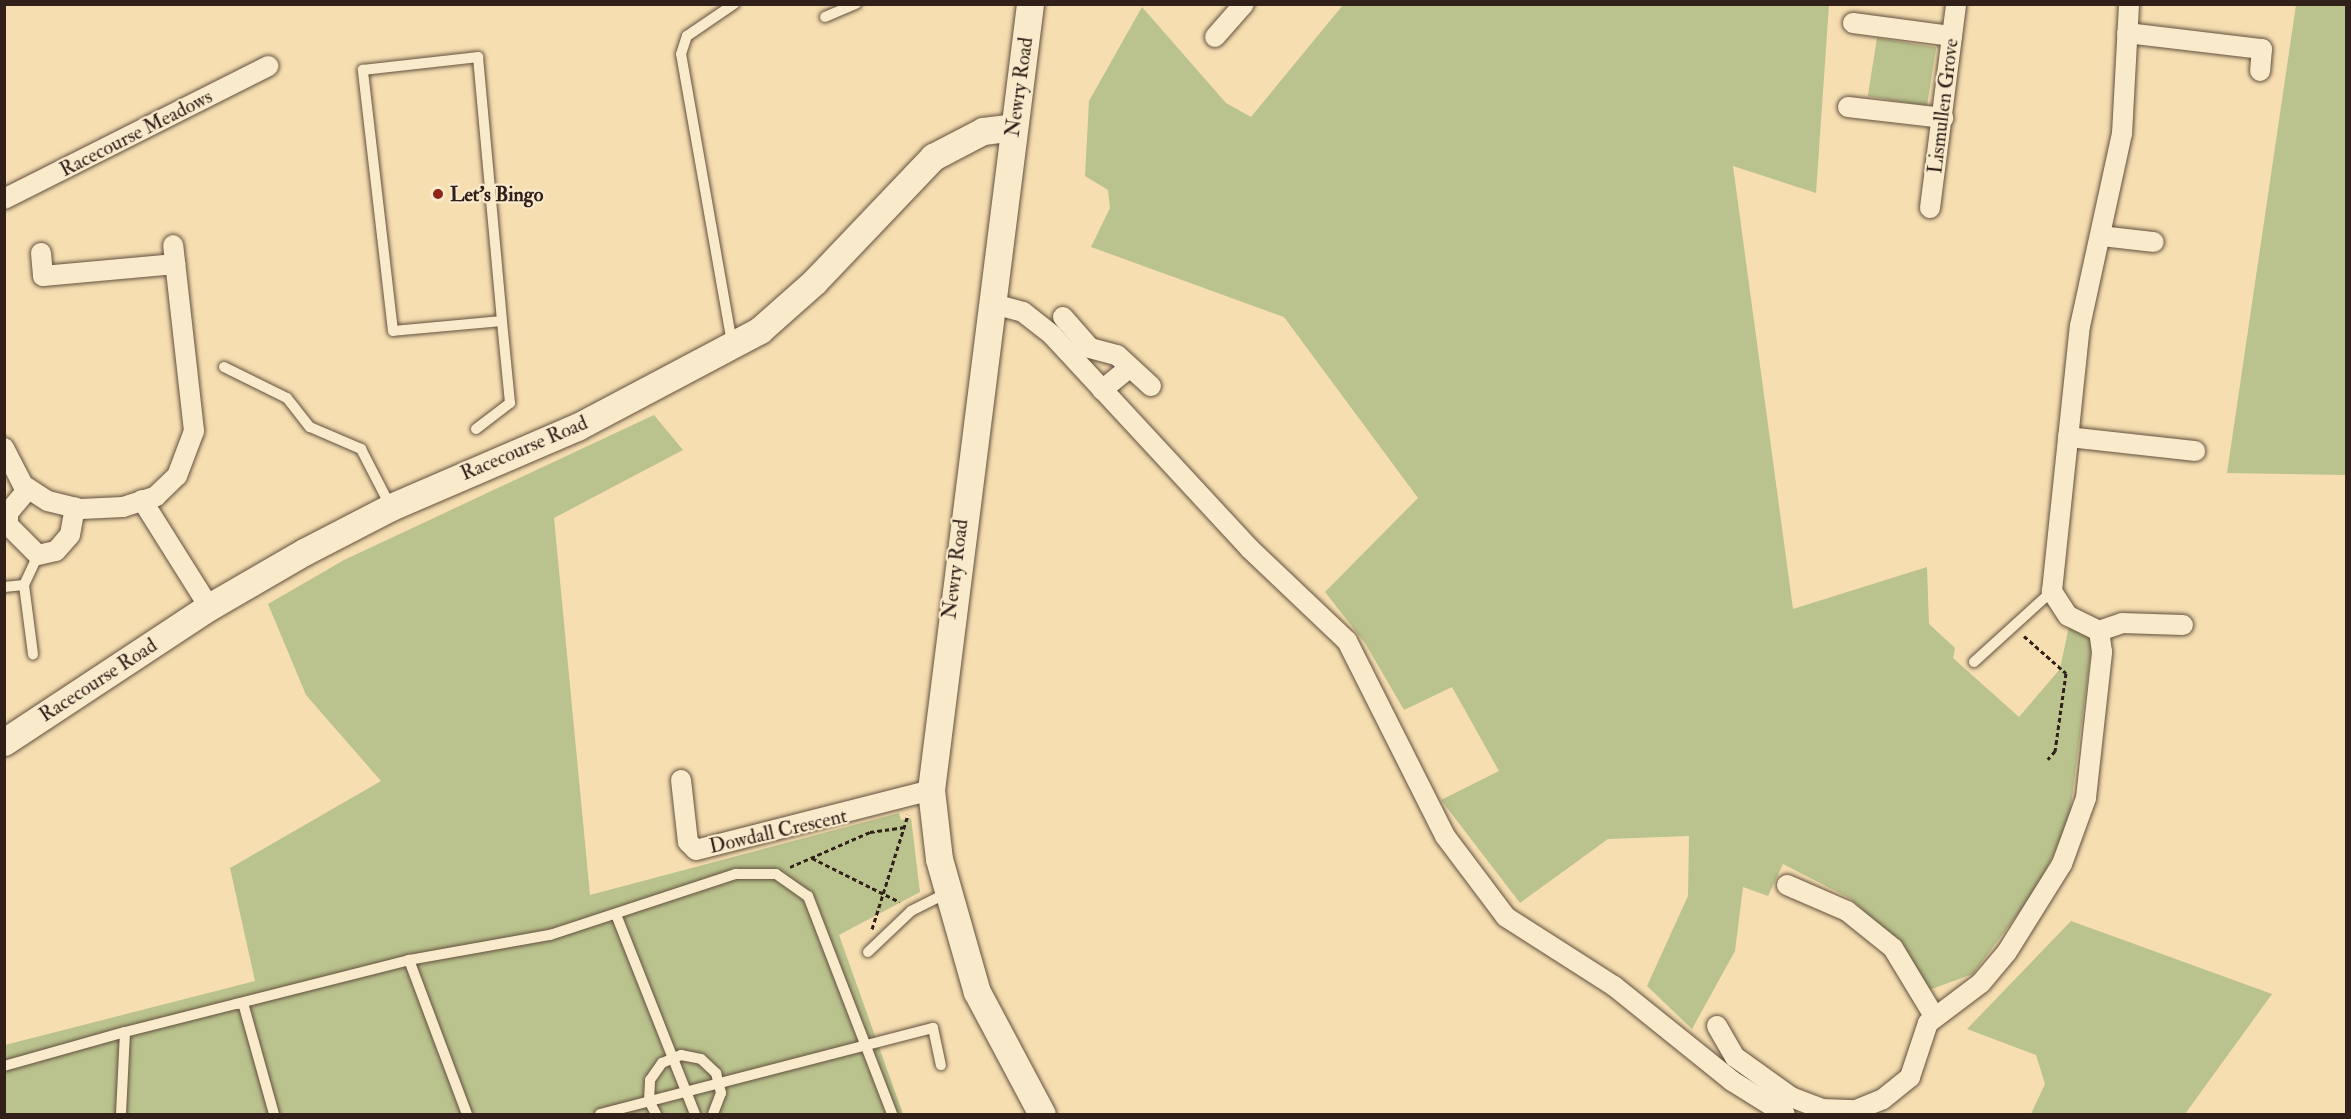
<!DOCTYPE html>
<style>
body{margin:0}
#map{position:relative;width:2351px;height:1119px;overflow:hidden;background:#f6deb1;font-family:"IM FELL Double Pica",serif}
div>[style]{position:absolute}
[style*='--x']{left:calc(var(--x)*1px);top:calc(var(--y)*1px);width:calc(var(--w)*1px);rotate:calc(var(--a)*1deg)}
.green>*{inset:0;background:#bac28d;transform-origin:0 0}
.path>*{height:3px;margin-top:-1.5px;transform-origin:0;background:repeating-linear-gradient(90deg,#302019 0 4.5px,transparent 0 7.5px)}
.roads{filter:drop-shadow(0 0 2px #62503f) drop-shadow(0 0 2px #62503f)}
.lane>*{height:10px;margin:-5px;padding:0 5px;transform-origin:5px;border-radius:5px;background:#f9eacc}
.street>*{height:20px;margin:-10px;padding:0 10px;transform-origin:10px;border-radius:10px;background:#f9eacc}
.secondary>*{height:27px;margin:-13.5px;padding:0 13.5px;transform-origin:13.5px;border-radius:13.5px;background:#f9eacc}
.dots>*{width:16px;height:16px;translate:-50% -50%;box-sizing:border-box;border:3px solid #f9eacc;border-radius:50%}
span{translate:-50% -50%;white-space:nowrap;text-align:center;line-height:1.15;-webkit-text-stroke:4.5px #f9eacc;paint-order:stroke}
.street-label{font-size:20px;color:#302019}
.poi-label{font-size:20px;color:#302019;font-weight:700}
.left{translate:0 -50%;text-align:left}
.frame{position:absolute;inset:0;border:6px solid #302019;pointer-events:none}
</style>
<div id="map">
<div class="green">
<div style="clip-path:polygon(1343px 5px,1829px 5px,1816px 193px,1733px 166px,1793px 609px,1927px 567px,1929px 624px,1955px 648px,1953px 658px,2019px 717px,2060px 669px,2069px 626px,2093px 635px,2069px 821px,2038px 887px,1973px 974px,1929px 990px,1903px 947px,1851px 899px,1783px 864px,1768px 896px,1743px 887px,1735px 951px,1692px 1029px,1647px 986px,1688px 896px,1689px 836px,1608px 839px,1520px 903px,1441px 800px,1499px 771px,1452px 687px,1404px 710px,1365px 643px,1325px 592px,1418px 498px,1284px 317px,1091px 247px,1110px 208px,1108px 190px,1085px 176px,1089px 101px,1142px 7px,1226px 103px,1251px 117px)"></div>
<div style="clip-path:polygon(2296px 5px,2346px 5px,2346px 475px,2227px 473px)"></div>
<div style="left:1877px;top:38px;width:60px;height:59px;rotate:9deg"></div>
<div style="clip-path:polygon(654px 415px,683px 450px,554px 518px,590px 895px,899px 813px,901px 820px,911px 818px,920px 892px,839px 935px,903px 1114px,5px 1114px,5px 1045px,255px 981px,230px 868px,381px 781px,306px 695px,268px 604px,344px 560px)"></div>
<div style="clip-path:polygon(2071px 921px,2272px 994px,2185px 1114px,2031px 1114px,2045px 1084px,2036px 1055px,1967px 1029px)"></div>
</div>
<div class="path">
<div style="--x:2024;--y:636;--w:56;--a:41.4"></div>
<div style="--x:2066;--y:673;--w:79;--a:98"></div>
<div style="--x:2055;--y:751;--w:11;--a:131"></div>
<div style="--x:812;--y:858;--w:98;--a:26.6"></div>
<div style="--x:790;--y:867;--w:87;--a:-23.6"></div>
<div style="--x:870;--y:832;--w:34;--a:-8"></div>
<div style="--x:872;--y:929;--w:120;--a:-72.5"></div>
</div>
<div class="roads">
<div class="lane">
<div style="--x:825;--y:17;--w:34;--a:-23"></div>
<div style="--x:478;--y:57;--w:265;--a:84.8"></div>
<div style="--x:502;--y:321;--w:109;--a:174.8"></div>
<div style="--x:393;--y:331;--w:263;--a:-96.6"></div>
<div style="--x:363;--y:70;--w:116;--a:-6.4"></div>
<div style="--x:732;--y:343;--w:293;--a:-100"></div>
<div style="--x:681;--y:54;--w:19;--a:-72"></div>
<div style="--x:687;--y:36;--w:57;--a:-34.2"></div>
<div style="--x:224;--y:367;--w:70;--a:26.2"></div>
<div style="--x:287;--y:398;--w:37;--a:52"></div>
<div style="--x:310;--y:427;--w:56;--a:23.3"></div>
<div style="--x:361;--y:449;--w:65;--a:62.7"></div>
<div style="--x:476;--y:429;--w:43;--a:-37.4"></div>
<div style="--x:510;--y:403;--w:82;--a:-95.6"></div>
<div style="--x:24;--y:585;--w:70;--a:82.6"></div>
<div style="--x:4;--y:587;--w:20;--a:-6"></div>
<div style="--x:24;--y:585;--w:33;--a:-65"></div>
<div style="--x:1974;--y:662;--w:105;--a:-42.3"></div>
<div style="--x:617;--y:917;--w:212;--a:68.4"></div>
<div style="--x:868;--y:952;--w:59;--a:-43.6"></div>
<div style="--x:911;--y:911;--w:40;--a:-26.6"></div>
<div style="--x:409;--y:960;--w:143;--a:-10.1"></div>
<div style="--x:550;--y:935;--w:196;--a:-18.2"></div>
<div style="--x:736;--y:874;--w:40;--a:0"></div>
<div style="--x:776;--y:874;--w:39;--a:35"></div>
<div style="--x:808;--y:896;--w:234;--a:68.9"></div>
<div style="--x:236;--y:1004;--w:7;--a:-8"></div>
<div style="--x:243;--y:1003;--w:115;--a:74.4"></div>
<div style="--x:4;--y:1066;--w:126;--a:-15.7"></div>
<div style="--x:121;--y:1114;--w:82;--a:-87.2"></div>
<div style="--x:125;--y:1032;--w:293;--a:-14.2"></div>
<div style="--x:409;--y:960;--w:165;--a:69.4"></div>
<div style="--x:600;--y:1114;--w:344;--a:-14.5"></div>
<div style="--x:933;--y:1028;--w:38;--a:78"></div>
<div style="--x:656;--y:1114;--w:15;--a:-118"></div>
<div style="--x:649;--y:1101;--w:21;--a:-87"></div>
<div style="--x:650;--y:1080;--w:21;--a:-55"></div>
<div style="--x:662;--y:1063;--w:21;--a:-23"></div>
<div style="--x:681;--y:1055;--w:20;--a:11"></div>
<div style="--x:701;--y:1059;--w:21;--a:43"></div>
<div style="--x:716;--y:1073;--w:21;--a:76"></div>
<div style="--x:721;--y:1093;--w:22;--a:111"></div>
</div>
<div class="street">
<div style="--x:1853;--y:23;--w:100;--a:7.5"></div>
<div style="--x:2127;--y:33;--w:136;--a:6.8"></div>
<div style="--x:2262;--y:49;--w:22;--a:95"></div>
<div style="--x:1215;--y:37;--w:44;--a:-48.7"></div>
<div style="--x:1848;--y:107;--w:96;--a:6.6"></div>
<div style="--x:4;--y:199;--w:296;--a:-26.7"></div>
<div style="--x:1930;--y:208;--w:206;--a:-82.7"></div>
<div style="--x:2101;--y:236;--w:53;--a:6.5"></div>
<div style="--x:41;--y:253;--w:23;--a:85"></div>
<div style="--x:43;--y:276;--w:133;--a:-5.2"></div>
<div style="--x:990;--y:303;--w:34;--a:15"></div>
<div style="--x:1023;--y:312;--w:37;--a:38"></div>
<div style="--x:1052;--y:335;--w:292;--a:47.2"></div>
<div style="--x:1250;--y:549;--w:134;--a:43.5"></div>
<div style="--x:1347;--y:641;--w:218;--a:63.3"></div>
<div style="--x:1445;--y:836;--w:101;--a:53"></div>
<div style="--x:1506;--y:917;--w:128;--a:32.6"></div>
<div style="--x:1614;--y:986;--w:151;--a:38.8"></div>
<div style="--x:1732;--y:1081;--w:62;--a:31.9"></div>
<div style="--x:1063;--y:317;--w:41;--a:48.9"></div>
<div style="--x:1090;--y:348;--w:28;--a:15"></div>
<div style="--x:1117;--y:355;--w:46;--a:42.4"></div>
<div style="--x:1102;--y:390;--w:36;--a:-39"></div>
<div style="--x:2068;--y:437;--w:128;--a:6.3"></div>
<div style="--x:4;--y:448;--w:42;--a:62.8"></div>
<div style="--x:23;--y:485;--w:30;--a:33"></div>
<div style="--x:48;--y:501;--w:34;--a:14"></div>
<div style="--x:81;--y:509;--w:42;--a:-2.7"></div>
<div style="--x:123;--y:507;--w:35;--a:-18"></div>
<div style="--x:156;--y:496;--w:29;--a:-44"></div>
<div style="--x:177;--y:476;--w:48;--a:-69.3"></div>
<div style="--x:194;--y:431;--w:187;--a:-96.4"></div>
<div style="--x:28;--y:489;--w:31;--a:130"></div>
<div style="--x:8;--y:513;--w:12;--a:90"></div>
<div style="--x:8;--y:525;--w:42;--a:45"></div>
<div style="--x:38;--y:555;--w:18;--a:-13"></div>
<div style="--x:56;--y:551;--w:21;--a:-49"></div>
<div style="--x:70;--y:535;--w:28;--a:-80"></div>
<div style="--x:142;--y:500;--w:126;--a:57.9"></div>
<div style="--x:2099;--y:631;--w:24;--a:-19"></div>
<div style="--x:2122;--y:623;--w:61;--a:1.9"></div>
<div style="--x:681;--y:780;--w:62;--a:83.6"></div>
<div style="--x:688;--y:842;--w:11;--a:45"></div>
<div style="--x:696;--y:850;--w:243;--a:-14.3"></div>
<div style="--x:1787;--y:885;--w:65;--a:23.4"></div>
<div style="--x:1847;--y:911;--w:59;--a:38.8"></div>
<div style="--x:1893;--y:948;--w:79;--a:58.9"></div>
<div style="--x:1717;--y:1026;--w:36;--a:60"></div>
<div style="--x:1735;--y:1057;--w:69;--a:35.5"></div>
<div style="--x:1791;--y:1097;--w:33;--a:21"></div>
<div style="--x:1822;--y:1109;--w:34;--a:2"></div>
<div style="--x:1856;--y:1110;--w:29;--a:-22"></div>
<div style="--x:1883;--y:1099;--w:35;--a:-39"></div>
<div style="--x:1910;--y:1077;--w:57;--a:-71.6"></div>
<div style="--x:1928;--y:1023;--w:66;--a:-37"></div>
<div style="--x:1981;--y:983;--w:40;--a:-50"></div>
<div style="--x:2007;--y:952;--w:104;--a:-58"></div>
<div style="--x:2062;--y:864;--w:70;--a:-70"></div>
<div style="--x:2086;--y:798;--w:147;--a:-83.7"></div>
<div style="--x:2102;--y:652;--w:21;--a:-98"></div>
<div style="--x:2099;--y:631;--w:34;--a:-154"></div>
<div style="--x:2068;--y:616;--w:30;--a:-123"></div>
<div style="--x:2052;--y:591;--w:266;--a:-84"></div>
<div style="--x:2080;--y:326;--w:197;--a:-77.7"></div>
<div style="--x:2122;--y:134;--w:130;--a:-86.9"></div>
</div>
<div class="secondary">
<div style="--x:1030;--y:4;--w:792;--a:97.18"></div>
<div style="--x:931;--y:790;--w:69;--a:83.4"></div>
<div style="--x:939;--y:859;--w:138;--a:74.1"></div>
<div style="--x:977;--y:992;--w:138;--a:62"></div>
<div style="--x:4;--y:742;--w:245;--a:-33.4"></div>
<div style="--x:209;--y:607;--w:110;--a:-30.1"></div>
<div style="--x:304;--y:552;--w:98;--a:-27.3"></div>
<div style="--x:391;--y:507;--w:202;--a:-23.3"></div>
<div style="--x:577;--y:427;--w:207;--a:-27.9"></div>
<div style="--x:760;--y:330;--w:72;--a:-41.6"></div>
<div style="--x:814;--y:282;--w:173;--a:-46.4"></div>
<div style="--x:933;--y:157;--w:56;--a:-27.5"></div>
<div style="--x:983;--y:131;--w:31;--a:-7"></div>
</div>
</div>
<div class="dots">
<div style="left:438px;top:194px;background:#8f2418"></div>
</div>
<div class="street-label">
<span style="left:1019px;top:87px;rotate:-82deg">Newry Road</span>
<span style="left:1943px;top:106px;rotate:-83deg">Lismullen Grove</span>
<span style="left:136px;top:133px;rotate:-27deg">Racecourse Meadows</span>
<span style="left:524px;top:448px;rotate:-23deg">Racecourse Road</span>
<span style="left:955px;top:569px;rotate:-83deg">Newry Road</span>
<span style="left:98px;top:680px;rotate:-33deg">Racecourse Road</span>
<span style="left:778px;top:831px;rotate:-13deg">Dowdall Crescent</span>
</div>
<div class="poi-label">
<span class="left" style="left:450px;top:194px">Let's Bingo</span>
</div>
<div class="frame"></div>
</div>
